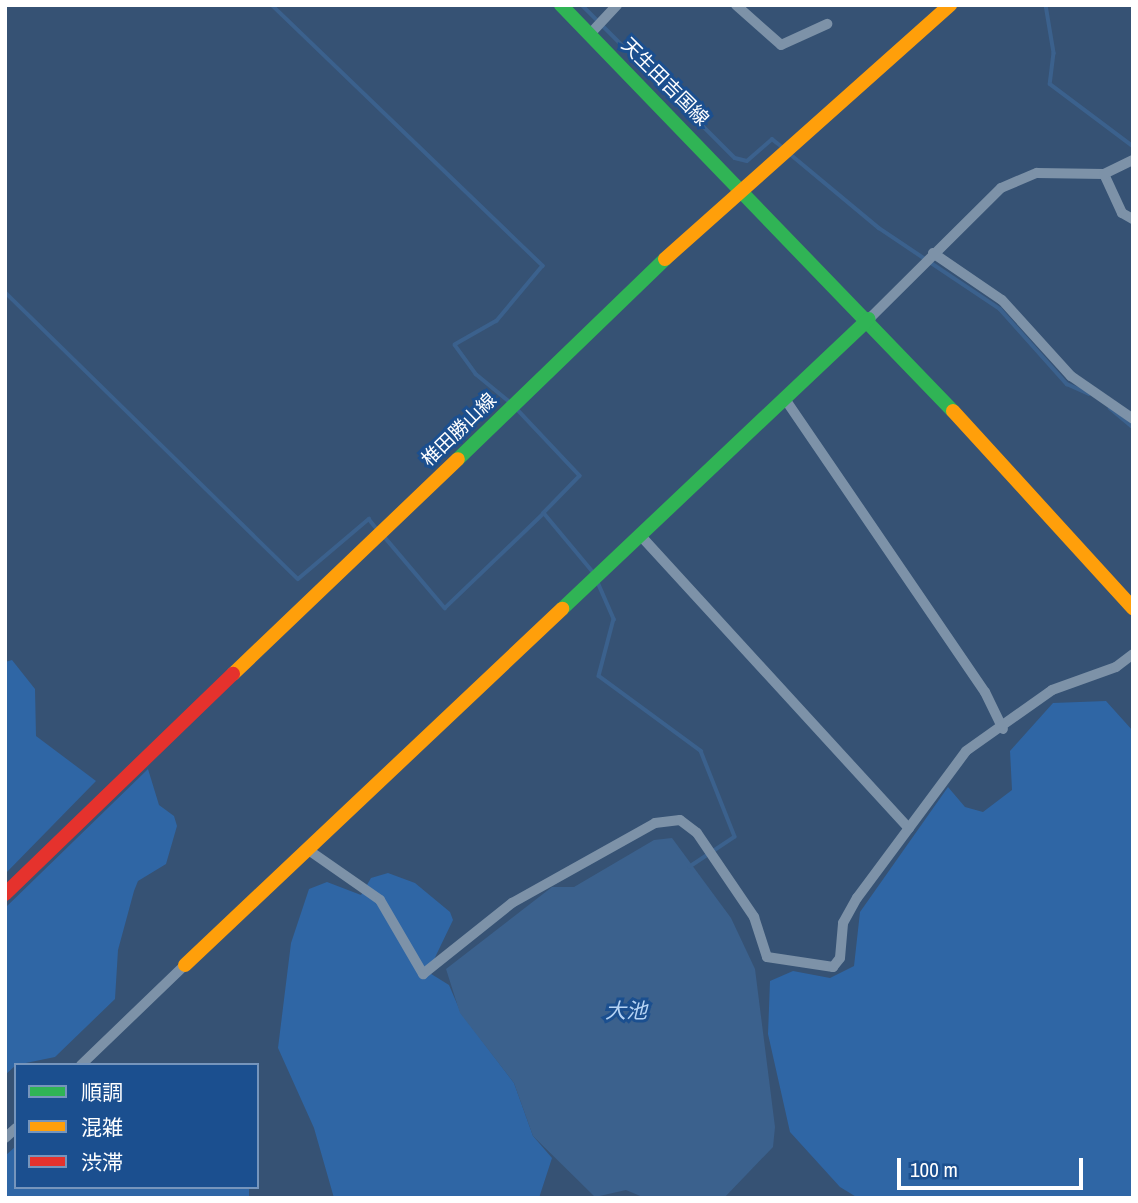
<!DOCTYPE html>
<meta charset="utf-8">
<style>
body{margin:0}
#map{position:relative;width:1138px;height:1203px;overflow:hidden;background:#365274;font-family:"Archivo Narrow","Noto Sans JP",sans-serif}
div>[style]{position:absolute}
[style*='--x']{left:calc(var(--x)*1px);top:calc(var(--y)*1px);width:calc(var(--w)*1px);rotate:calc(var(--a)*1deg)}
.green>*{inset:0;background:#2f66a5}
.water>*{inset:0;background:#3b618d}
.stream>*{height:3.5px;margin:-1.75px;padding:0 1.75px;transform-origin:1.75px;border-radius:1.75px;background:#3b618d}
.street>*{height:10px;margin:-5px;padding:0 5px;transform-origin:5px;border-radius:5px;background:#7d92a8}
.fast>*{height:14px;margin:-7px;padding:0 7px;transform-origin:7px;border-radius:7px;background:#30b455}
.slow>*{height:14px;margin:-7px;padding:0 7px;transform-origin:7px;border-radius:7px;background:#ff9f0a}
.jam>*{height:14px;margin:-7px;padding:0 7px;transform-origin:7px;border-radius:7px;background:#e5322d}
span{translate:-50% -50%;white-space:nowrap;text-align:center;line-height:1.15;-webkit-text-stroke:6px #1b4f8f;paint-order:stroke}
.street-label{font-size:19px;color:#fff}
.water-label{font-size:21px;color:#b5d3f5;font-style:italic}
.frame{position:absolute;inset:0;border:7px solid #fff;pointer-events:none}
.legend{position:absolute;left:14px;top:1063px;width:245px;height:126px;box-sizing:border-box;background:#1b4f8f;border:2px solid #7695bc;margin:0;padding:9px 12px;list-style:none;font-size:21px;color:#fff}
.legend li{display:flex;align-items:center;gap:14px;height:35px}
.legend b{width:35px;border:2px solid #7695bc}
.scale{position:absolute;left:897px;top:1158px;width:186px;height:32px;box-sizing:border-box;border:4px solid #fff;border-top:0;padding-left:9px;font-size:21px;line-height:24px;white-space:nowrap;color:#fff;-webkit-text-stroke:5px #1b4f8f;paint-order:stroke}
</style>
<div id="map">
<div class="green">
<div style="clip-path:polygon(12px 660px,35px 689px,36px 736px,96px 781px,5px 874px,5px 662px)"></div>
<div style="clip-path:polygon(1106px 701px,1133px 731px,1133px 1198px,858px 1198px,840px 1187px,790px 1132px,768px 1034px,770px 981px,793px 971px,830px 978px,854px 966px,860px 912px,948px 787px,965px 807px,983px 812px,1012px 790px,1010px 751px,1053px 703px)"></div>
<div style="clip-path:polygon(148px 769px,159px 805px,174px 816px,177px 826px,166px 864px,138px 881px,134px 891px,118px 950px,115px 999px,55px 1057px,16px 1065px,5px 1075px,5px 908px)"></div>
<div style="clip-path:polygon(388px 873px,415px 883px,450px 912px,453px 920px,428px 972px,449px 985px,461px 1013px,514px 1083px,533px 1136px,552px 1158px,539px 1198px,334px 1198px,314px 1128px,278px 1048px,291px 943px,309px 889px,327px 882px,361px 895px,371px 878px)"></div>
<div style="clip-path:polygon(16px 1146px,16px 1187px,249px 1187px,249px 1198px,5px 1198px,5px 1156px)"></div>
</div>
<div class="water">
<div style="clip-path:polygon(672px 838px,731px 918px,755px 969px,775px 1127px,773px 1147px,724px 1198px,645px 1198px,626px 1190px,595px 1197px,533px 1136px,514px 1083px,460px 1013px,446px 969px,552px 887px,574px 887px,654px 840px)"></div>
</div>
<div class="stream">
<div style="--x:272;--y:5;--w:376;--a:43.9"></div>
<div style="--x:543;--y:266;--w:72;--a:129.9"></div>
<div style="--x:497;--y:321;--w:48;--a:150.3"></div>
<div style="--x:455;--y:345;--w:36;--a:54"></div>
<div style="--x:476;--y:374;--w:45;--a:39.6"></div>
<div style="--x:582;--y:5;--w:216;--a:45"></div>
<div style="--x:735;--y:158;--w:12;--a:14"></div>
<div style="--x:747;--y:161;--w:33;--a:-41"></div>
<div style="--x:772;--y:139;--w:11;--a:38"></div>
<div style="--x:1046;--y:5;--w:49;--a:80.5"></div>
<div style="--x:1054;--y:53;--w:31;--a:97"></div>
<div style="--x:1050;--y:84;--w:104;--a:36.8"></div>
<div style="--x:789;--y:153;--w:117;--a:39.8"></div>
<div style="--x:879;--y:228;--w:146;--a:33.8"></div>
<div style="--x:1000;--y:309;--w:101;--a:48.2"></div>
<div style="--x:1067;--y:384;--w:24;--a:24"></div>
<div style="--x:5;--y:292;--w:410;--a:44.4"></div>
<div style="--x:298;--y:579;--w:93;--a:-40.2"></div>
<div style="--x:369;--y:519;--w:14;--a:51"></div>
<div style="--x:516;--y:408;--w:93;--a:46.7"></div>
<div style="--x:580;--y:476;--w:52;--a:134.2"></div>
<div style="--x:1110;--y:408;--w:30;--a:40"></div>
<div style="--x:383;--y:535;--w:96;--a:49.7"></div>
<div style="--x:445;--y:608;--w:137;--a:-43.8"></div>
<div style="--x:544;--y:513;--w:78;--a:50.2"></div>
<div style="--x:597;--y:580;--w:43;--a:66.4"></div>
<div style="--x:614;--y:619;--w:59;--a:104.7"></div>
<div style="--x:599;--y:676;--w:127;--a:36.3"></div>
<div style="--x:701;--y:751;--w:92;--a:68.4"></div>
<div style="--x:735;--y:837;--w:54;--a:146.3"></div>
</div>
<div class="street">
<div style="--x:736;--y:5;--w:60;--a:41.6"></div>
<div style="--x:781;--y:45;--w:51;--a:-24.5"></div>
<div style="--x:590;--y:34;--w:40;--a:-47"></div>
<div style="--x:1104;--y:174;--w:43;--a:65.2"></div>
<div style="--x:1122;--y:213;--w:13;--a:29"></div>
<div style="--x:933;--y:253;--w:83;--a:34.3"></div>
<div style="--x:1002;--y:300;--w:103;--a:47.8"></div>
<div style="--x:1071;--y:376;--w:75;--a:34.7"></div>
<div style="--x:869;--y:319;--w:186;--a:-44.8"></div>
<div style="--x:1001;--y:188;--w:39;--a:-23"></div>
<div style="--x:1037;--y:173;--w:67;--a:0.9"></div>
<div style="--x:1104;--y:174;--w:32;--a:-26"></div>
<div style="--x:785;--y:399;--w:355;--a:55.7"></div>
<div style="--x:985;--y:692;--w:41;--a:64.1"></div>
<div style="--x:640;--y:535;--w:398;--a:47.5"></div>
<div style="--x:307;--y:849;--w:89;--a:34.9"></div>
<div style="--x:380;--y:900;--w:86;--a:59.8"></div>
<div style="--x:423;--y:974;--w:114;--a:-38.6"></div>
<div style="--x:512;--y:903;--w:164;--a:-29.2"></div>
<div style="--x:655;--y:823;--w:25;--a:-7"></div>
<div style="--x:680;--y:820;--w:21;--a:37"></div>
<div style="--x:697;--y:833;--w:102;--a:55.8"></div>
<div style="--x:754;--y:917;--w:42;--a:72"></div>
<div style="--x:767;--y:957;--w:67;--a:8.6"></div>
<div style="--x:833;--y:967;--w:11;--a:-52"></div>
<div style="--x:840;--y:958;--w:35;--a:-85"></div>
<div style="--x:843;--y:923;--w:29;--a:-61"></div>
<div style="--x:857;--y:898;--w:183;--a:-53.4"></div>
<div style="--x:966;--y:751;--w:105;--a:-35.3"></div>
<div style="--x:1052;--y:690;--w:68;--a:-19.8"></div>
<div style="--x:1116;--y:667;--w:21;--a:-37"></div>
<div style="--x:81;--y:1065;--w:144;--a:-43.9"></div>
<div style="--x:5;--y:1138;--w:15;--a:-42"></div>
</div>
<div class="fast">
<div style="--x:561;--y:5;--w:564;--a:46.01"></div>
<div style="--x:458;--y:459;--w:288;--a:-44"></div>
<div style="--x:562;--y:609;--w:422;--a:-43.4"></div>
</div>
<div class="slow">
<div style="--x:665;--y:259;--w:382;--a:-41.7"></div>
<div style="--x:953;--y:411;--w:267;--a:47.6"></div>
<div style="--x:233;--y:674;--w:311;--a:-43.7"></div>
<div style="--x:185;--y:965;--w:519;--a:-43.36"></div>
</div>
<div class="jam">
<div style="--x:5;--y:894;--w:317;--a:-44"></div>
</div>
<div class="street-label">
<span style="left:665px;top:82px;rotate:45deg">天生田吉国線</span>
<span style="left:459px;top:430px;rotate:-44deg">椎田勝山線</span>
</div>
<div class="water-label">
<span style="left:626px;top:1011px">大池</span>
</div>
<div class="frame"></div>
<ul class="legend">
<li><b style="height:9px;background:#30b455"></b>順調</li>
<li><b style="height:9px;background:#ff9f0a"></b>混雑</li>
<li><b style="height:9px;background:#e5322d"></b>渋滞</li>
</ul>
<div class="scale">100 m</div>
</div>
